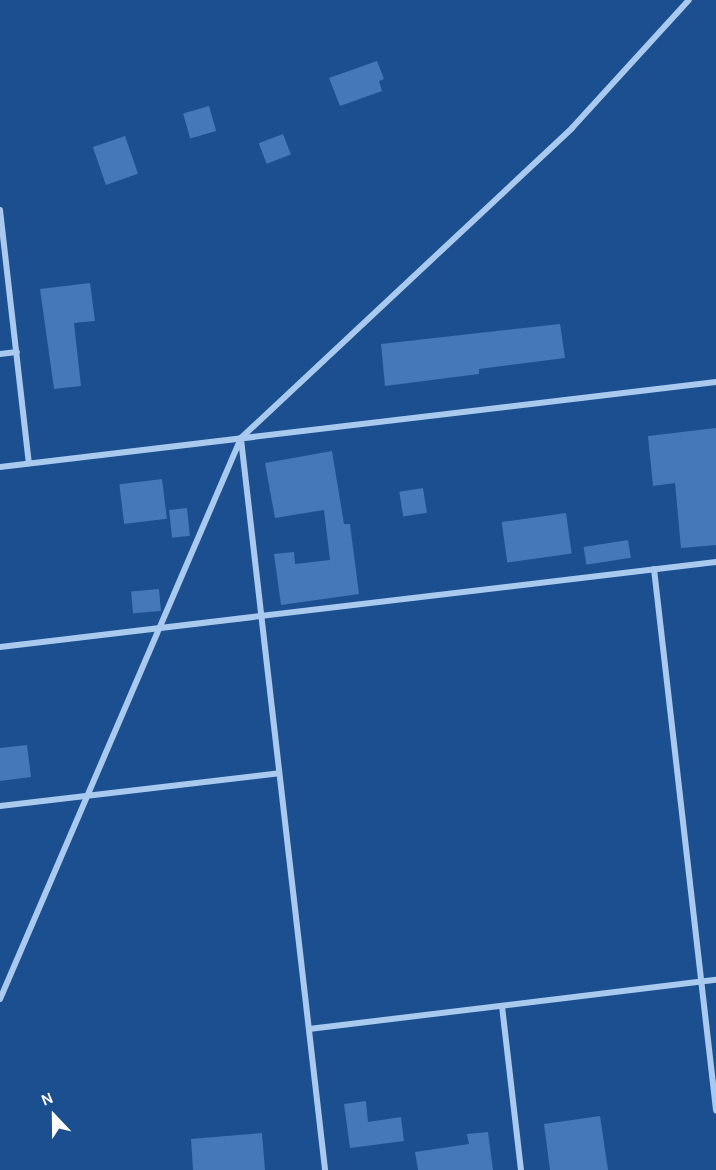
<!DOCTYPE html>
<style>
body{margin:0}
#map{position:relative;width:716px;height:1170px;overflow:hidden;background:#1b4f8f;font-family:Karla,sans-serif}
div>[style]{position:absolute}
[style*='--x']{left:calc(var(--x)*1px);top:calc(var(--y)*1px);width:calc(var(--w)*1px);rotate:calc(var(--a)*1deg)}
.building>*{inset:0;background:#4478b7;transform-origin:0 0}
.street>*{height:6px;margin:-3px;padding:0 3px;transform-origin:3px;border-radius:3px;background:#a9c9ee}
span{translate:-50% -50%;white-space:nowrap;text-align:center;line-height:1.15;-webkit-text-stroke:4.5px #1b4f8f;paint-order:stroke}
.north{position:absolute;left:24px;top:1086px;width:60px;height:60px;-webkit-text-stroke:4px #1b4f8f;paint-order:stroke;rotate:338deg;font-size:16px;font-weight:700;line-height:24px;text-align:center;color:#fff}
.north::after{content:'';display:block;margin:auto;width:21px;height:27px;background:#fff;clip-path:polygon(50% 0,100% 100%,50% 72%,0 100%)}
</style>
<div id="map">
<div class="building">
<div style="clip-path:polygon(377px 61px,384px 79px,379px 81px,382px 91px,340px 106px,329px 78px)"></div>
<div style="left:209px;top:106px;width:26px;height:27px;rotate:74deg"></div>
<div style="left:283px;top:134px;width:22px;height:26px;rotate:69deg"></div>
<div style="left:125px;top:136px;width:40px;height:34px;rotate:71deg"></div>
<div style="clip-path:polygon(90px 283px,95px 321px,74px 323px,81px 386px,54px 389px,40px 289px)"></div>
<div style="clip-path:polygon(560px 324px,565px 358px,479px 369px,479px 374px,385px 386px,381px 344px)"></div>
<div style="clip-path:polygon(716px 428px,716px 545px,681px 548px,675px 483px,653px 486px,648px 436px)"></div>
<div style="clip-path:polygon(332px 451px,344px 524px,350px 524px,359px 594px,281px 605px,274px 554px,294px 552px,295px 564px,330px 560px,324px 510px,275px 518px,265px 463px)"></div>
<div style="left:162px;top:479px;width:40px;height:43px;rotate:83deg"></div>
<div style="left:423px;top:488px;width:25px;height:24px;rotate:81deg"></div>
<div style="left:187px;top:508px;width:28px;height:18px;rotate:84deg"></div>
<div style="left:566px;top:513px;width:41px;height:65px;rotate:82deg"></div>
<div style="left:628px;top:540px;width:18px;height:45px;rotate:81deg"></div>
<div style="left:159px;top:589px;width:22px;height:28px;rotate:85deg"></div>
<div style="clip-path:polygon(27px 745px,31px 777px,0 781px,0 748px)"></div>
<div style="clip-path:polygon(366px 1101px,368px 1122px,401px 1117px,404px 1141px,350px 1148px,344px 1104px)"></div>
<div style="clip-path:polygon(600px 1116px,608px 1170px,550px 1170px,544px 1124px)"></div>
<div style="clip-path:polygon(488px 1132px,493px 1170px,418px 1170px,415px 1152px,469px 1144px,467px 1134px)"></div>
<div style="clip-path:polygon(262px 1133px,265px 1170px,193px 1170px,191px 1139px)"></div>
</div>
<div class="street">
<div style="--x:0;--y:210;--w:255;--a:83.5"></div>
<div style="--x:0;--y:354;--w:17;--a:-7"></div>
<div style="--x:241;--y:439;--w:736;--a:83.44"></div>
<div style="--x:0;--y:467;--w:721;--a:-6.77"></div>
<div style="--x:654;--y:569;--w:545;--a:83.46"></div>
<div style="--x:0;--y:647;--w:721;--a:-6.77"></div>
<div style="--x:0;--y:806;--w:281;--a:-6.7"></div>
<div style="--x:0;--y:999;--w:611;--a:-66.75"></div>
<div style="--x:241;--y:438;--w:453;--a:-43.1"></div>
<div style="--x:572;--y:128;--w:173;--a:-47.6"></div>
<div style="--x:502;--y:1006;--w:165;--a:83.4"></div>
<div style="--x:309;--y:1029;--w:410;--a:-6.9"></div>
</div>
<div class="north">N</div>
</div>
